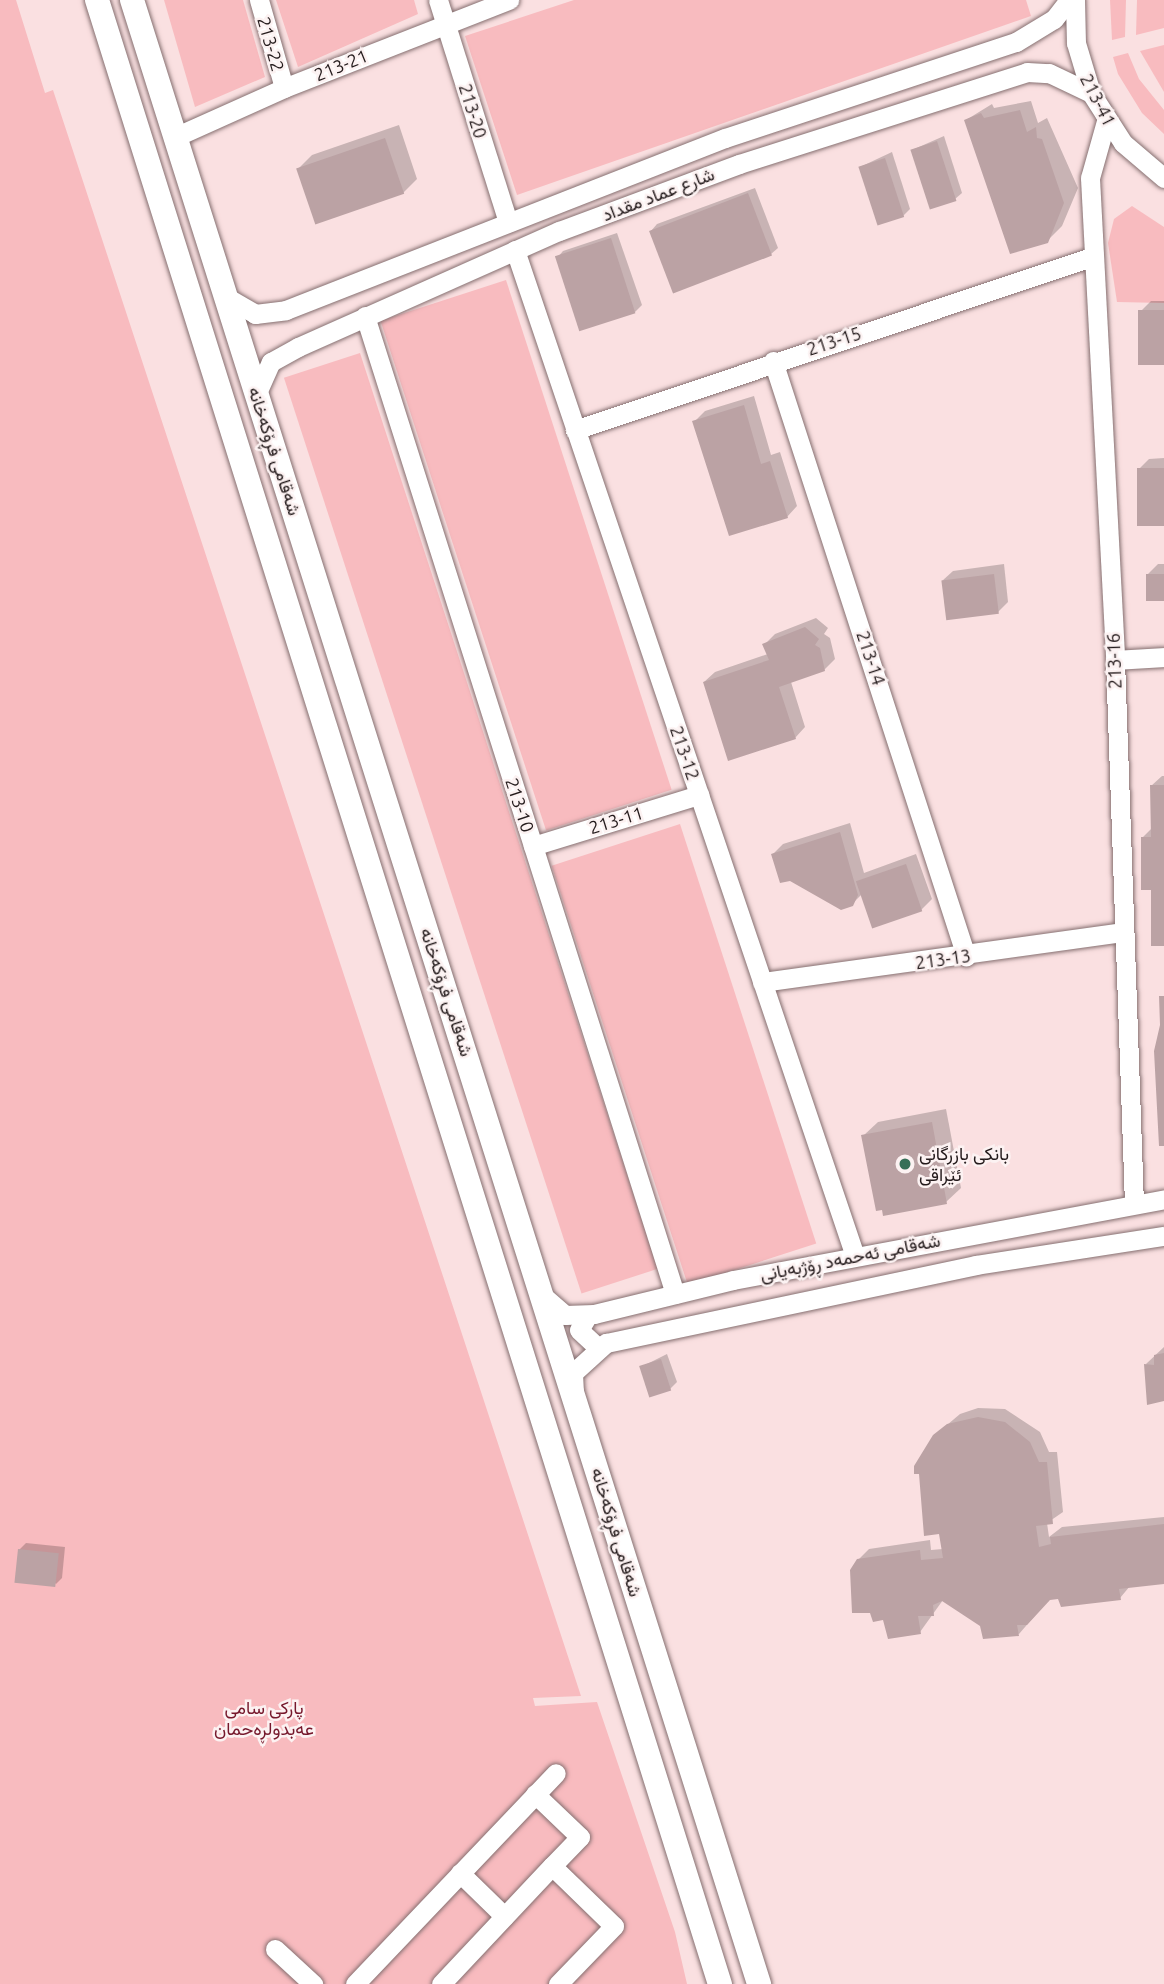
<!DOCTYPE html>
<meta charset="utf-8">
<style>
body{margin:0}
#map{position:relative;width:1164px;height:1984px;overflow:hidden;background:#fae0e1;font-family:Ubuntu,Vazirmatn,sans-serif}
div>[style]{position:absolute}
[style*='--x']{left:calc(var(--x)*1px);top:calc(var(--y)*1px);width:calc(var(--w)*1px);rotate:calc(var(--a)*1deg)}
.green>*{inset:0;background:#f8bbbf;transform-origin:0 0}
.shadow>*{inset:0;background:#0003}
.building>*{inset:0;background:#bba2a4;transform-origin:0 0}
.roads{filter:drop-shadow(0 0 2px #856f70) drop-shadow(0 0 2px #856f70)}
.minor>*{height:19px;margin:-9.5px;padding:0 9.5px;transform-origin:9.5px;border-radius:9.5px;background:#fff}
.major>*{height:24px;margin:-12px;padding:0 12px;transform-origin:12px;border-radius:12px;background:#fff}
.dots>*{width:19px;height:19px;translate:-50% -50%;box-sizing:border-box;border:4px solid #fcf2f2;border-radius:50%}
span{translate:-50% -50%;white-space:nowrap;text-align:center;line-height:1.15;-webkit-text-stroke:5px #fcf2f2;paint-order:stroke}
.street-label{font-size:18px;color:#231a1b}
.poi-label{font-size:18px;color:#231a1b}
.left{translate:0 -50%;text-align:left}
.park-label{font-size:18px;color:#76182c}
</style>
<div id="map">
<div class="green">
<div style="clip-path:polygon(0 0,16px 0,45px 93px,53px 90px,581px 1696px,533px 1698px,535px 1706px,597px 1702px,675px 1932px,687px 1984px,0 1984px)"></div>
<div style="clip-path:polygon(164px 0,243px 0,265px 77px,195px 107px)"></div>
<div style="clip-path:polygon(276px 0,414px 0,418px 14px,298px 67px)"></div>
<div style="clip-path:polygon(574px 0,1026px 0,1031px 16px,517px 195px,465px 36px)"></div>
<div style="clip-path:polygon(1110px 0,1126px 0,1125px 37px,1112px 40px)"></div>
<div style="clip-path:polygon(1137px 0,1164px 0,1164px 28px,1136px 35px)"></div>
<div style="clip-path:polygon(1164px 45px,1164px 92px,1140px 51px)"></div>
<div style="clip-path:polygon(1128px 53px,1139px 79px,1164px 110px,1164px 134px,1142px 113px,1118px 74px,1113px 57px)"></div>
<div style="clip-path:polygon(1132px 206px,1164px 227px,1164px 303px,1117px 302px,1108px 243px,1114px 219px)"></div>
<div style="left:506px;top:280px;width:536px;height:132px;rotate:72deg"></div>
<div style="left:360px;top:353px;width:963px;height:80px;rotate:72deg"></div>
<div style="left:680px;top:824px;width:441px;height:135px;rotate:72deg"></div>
</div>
<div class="shadow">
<div style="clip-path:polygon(1031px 101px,1038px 123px,1047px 118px,1078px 188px,1062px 226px,1047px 241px,966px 120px,992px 104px,994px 108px)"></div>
<div style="clip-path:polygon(399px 125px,417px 179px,403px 193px,298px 169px,312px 155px)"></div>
<div style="clip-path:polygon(944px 136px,962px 193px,955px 199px,912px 150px)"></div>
<div style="clip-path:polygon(892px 152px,910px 209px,903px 216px,860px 167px)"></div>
<div style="clip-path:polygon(755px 188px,778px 248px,771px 254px,651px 231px,657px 224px)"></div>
<div style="clip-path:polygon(617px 233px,642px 305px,635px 312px,557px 258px,563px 251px)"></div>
<div style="clip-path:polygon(1151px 301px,1164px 301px,1164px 363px,1140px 312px)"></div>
<div style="clip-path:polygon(754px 396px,771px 455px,780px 452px,797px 506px,787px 517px,694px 422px,705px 411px)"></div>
<div style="clip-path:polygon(1164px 458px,1164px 523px,1139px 469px,1149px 459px)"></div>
<div style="clip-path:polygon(1004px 564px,1008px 602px,998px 612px,942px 581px,953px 571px)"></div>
<div style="clip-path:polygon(1158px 564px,1164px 564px,1164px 599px,1147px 575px)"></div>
<div style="clip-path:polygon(816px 618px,828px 628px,824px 634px,830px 638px,835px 659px,824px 670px,791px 682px,805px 727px,795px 738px,704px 682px,715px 672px,768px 654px,764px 645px,775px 634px)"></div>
<div style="clip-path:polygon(1162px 776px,1164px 776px,1164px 944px,1142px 838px,1152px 828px,1151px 786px)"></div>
<div style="clip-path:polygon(850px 823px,864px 873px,916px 854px,932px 899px,921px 910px,862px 894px,852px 904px,773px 854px,783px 844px)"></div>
<div style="clip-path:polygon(946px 1109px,961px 1188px,946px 1202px,863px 1136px,878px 1122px)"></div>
<div style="clip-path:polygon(1164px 1347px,1164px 1401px,1146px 1364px)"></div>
<div style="clip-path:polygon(667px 1354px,677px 1382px,670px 1389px,641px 1367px)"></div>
<div style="clip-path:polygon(978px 1408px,1005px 1409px,1040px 1432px,1049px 1452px,1057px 1452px,1063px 1512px,1047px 1523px,1049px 1537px,1062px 1527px,1164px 1517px,1164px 1582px,1130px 1586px,1120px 1598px,1050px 1598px,1019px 1634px,981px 1625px,943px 1600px,920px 1632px,884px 1617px,858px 1560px,869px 1549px,930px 1540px,931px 1550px,943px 1549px,934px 1436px,960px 1414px)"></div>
<div style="clip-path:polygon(26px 1543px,65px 1547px,62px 1578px,56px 1584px,19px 1550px)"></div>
</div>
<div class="building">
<div style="clip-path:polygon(1020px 110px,1027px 132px,1036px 127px,1037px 138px,1042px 139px,1064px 203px,1048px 243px,1010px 254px,964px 120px,981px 113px,984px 118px)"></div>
<div style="left:385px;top:138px;width:59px;height:94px;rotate:71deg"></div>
<div style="left:937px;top:141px;width:63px;height:28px;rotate:72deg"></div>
<div style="left:885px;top:158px;width:62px;height:28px;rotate:72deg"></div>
<div style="left:748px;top:193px;width:67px;height:106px;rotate:69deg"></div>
<div style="left:611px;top:238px;width:79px;height:59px;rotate:72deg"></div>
<div style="left:1164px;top:310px;width:55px;height:26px;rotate:90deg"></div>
<div style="clip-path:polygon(744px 405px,761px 464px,770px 461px,788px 518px,729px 536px,692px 421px)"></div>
<div style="left:1137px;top:468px;width:27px;height:58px"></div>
<div style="left:994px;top:574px;width:40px;height:53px;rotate:83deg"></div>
<div style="left:1146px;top:574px;width:18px;height:27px"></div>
<div style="clip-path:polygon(805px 627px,819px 639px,815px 645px,820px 648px,825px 671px,779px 687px,796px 739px,728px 761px,703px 682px,769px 660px,762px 644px)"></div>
<div style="clip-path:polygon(1150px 785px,1164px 785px,1164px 946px,1151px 946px,1151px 890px,1141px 890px,1141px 837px,1151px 837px)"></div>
<div style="clip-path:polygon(840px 832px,858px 895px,853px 906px,841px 910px,790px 881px,780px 883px,771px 854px)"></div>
<div style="left:906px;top:864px;width:50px;height:53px;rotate:71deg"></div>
<div style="clip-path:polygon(1159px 996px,1164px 996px,1164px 1146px,1159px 1146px,1154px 1051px,1160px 1025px)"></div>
<div style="clip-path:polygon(932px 1122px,947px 1204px,883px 1216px,882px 1210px,876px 1211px,861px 1135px)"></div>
<div style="clip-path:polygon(1164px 1353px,1164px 1401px,1147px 1405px,1144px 1364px,1154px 1365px,1154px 1355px)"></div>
<div style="left:661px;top:1359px;width:33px;height:23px;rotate:72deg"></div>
<div style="clip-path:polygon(978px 1417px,1005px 1422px,1030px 1442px,1039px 1462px,1047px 1462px,1053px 1524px,1036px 1526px,1039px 1547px,1051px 1544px,1050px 1537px,1164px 1524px,1164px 1584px,1119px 1589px,1121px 1600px,1061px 1607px,1058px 1599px,1050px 1600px,1027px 1625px,1017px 1625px,1019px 1636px,983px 1639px,980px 1626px,942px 1601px,933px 1605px,934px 1616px,918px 1616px,921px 1634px,888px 1639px,883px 1620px,873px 1622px,870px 1613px,852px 1613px,850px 1570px,857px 1559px,920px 1550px,921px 1560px,943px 1558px,939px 1534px,924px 1536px,919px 1474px,914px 1474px,914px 1466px,933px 1435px,947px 1424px)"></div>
<div style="left:18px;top:1549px;width:41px;height:34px;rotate:6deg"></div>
</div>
<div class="roads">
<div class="minor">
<div style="--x:259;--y:0;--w:91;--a:74.1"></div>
<div style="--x:438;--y:0;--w:233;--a:72.5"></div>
<div style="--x:1075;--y:0;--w:43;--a:88.7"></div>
<div style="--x:1076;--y:43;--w:52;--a:73.3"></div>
<div style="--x:1091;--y:93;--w:59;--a:57.4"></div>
<div style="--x:1123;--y:143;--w:54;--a:40.5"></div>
<div style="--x:1106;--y:121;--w:59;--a:105.7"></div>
<div style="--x:1090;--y:178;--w:483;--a:87"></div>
<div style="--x:1115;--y:660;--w:543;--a:88"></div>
<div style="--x:175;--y:137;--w:120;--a:-24.2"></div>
<div style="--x:284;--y:88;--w:242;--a:-21.4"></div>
<div style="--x:515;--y:250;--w:1062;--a:71.33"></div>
<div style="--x:226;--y:297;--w:34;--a:30"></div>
<div style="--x:255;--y:314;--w:31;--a:-7"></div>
<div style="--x:286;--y:310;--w:471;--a:-21.4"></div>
<div style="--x:725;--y:138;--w:306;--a:-18.3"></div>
<div style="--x:1016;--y:42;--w:44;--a:-31.2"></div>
<div style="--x:1054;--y:19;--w:24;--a:-52"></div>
<div style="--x:365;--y:316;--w:1026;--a:72.41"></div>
<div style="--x:773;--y:361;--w:626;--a:72.03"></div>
<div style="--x:257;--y:393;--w:34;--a:-66"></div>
<div style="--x:271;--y:362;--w:31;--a:-29"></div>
<div style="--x:298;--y:347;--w:286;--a:-24"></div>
<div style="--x:559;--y:231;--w:192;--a:-20.4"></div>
<div style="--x:739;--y:164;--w:302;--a:-17.7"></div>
<div style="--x:1027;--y:72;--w:22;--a:3"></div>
<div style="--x:1049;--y:73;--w:47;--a:25.5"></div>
<div style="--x:575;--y:430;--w:547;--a:-18.53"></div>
<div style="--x:1115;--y:660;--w:49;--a:-3.5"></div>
<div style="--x:533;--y:846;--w:174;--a:-17.1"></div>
<div style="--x:762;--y:982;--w:363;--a:-7.9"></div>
<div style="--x:543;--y:1296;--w:29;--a:41"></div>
<div style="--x:565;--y:1315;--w:29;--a:-2"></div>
<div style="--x:594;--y:1314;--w:143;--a:-13.7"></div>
<div style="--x:733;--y:1280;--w:439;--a:-10.6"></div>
<div style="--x:588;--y:1315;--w:17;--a:121"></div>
<div style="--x:579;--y:1330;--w:25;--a:43"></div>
<div style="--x:574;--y:1393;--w:20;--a:-93"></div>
<div style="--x:573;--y:1373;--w:45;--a:-42.3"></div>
<div style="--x:606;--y:1343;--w:378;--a:-11.9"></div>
<div style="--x:976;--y:1265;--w:190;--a:-8.8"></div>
<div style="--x:535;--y:1794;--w:62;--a:43.7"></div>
<div style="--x:580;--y:1837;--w:40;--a:134"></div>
<div style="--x:460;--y:1873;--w:62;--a:44.3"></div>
<div style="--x:275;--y:1949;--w:52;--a:42.6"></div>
<div style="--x:355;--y:1984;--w:291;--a:-46.4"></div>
<div style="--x:441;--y:1984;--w:162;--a:-46.8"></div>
<div style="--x:552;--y:1866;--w:86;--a:44.1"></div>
<div style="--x:614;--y:1926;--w:81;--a:134"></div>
</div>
<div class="major">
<div style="--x:97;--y:0;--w:2080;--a:72.57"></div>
<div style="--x:132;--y:0;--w:2081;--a:72.46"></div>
</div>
</div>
<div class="dots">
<div style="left:905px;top:1164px;background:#366f57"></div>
</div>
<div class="street-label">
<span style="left:271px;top:44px;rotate:74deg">213-22</span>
<span style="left:341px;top:65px;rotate:-22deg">213-21</span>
<span style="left:1098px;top:100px;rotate:63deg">213-41</span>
<span style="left:473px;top:111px;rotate:73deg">213-20</span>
<span style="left:658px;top:194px;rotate:-21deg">شارع عماد مقداد</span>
<span style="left:834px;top:341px;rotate:-18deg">213-15</span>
<span style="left:275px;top:451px;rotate:72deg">شەقامی فڕۆکەخانە</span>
<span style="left:871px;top:658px;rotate:72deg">213-14</span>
<span style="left:1114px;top:661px;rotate:-92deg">213-16</span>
<span style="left:685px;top:753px;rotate:71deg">213-12</span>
<span style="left:520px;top:805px;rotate:72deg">213-10</span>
<span style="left:616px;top:820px;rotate:-17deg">213-11</span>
<span style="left:943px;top:959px;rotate:-8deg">213-13</span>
<span style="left:447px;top:992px;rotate:72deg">شەقامی فڕۆکەخانە</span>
<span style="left:850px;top:1257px;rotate:-11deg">شەقامی ئەحمەد ڕۆژبەیانی</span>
<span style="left:617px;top:1532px;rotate:73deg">شەقامی فڕۆکەخانە</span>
</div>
<div class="poi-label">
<span class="left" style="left:919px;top:1164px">بانکی بازرگانی<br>ئێراقی</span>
</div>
<div class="park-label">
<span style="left:264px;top:1718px">پارکی سامی<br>عەبدولڕەحمان</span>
</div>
</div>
